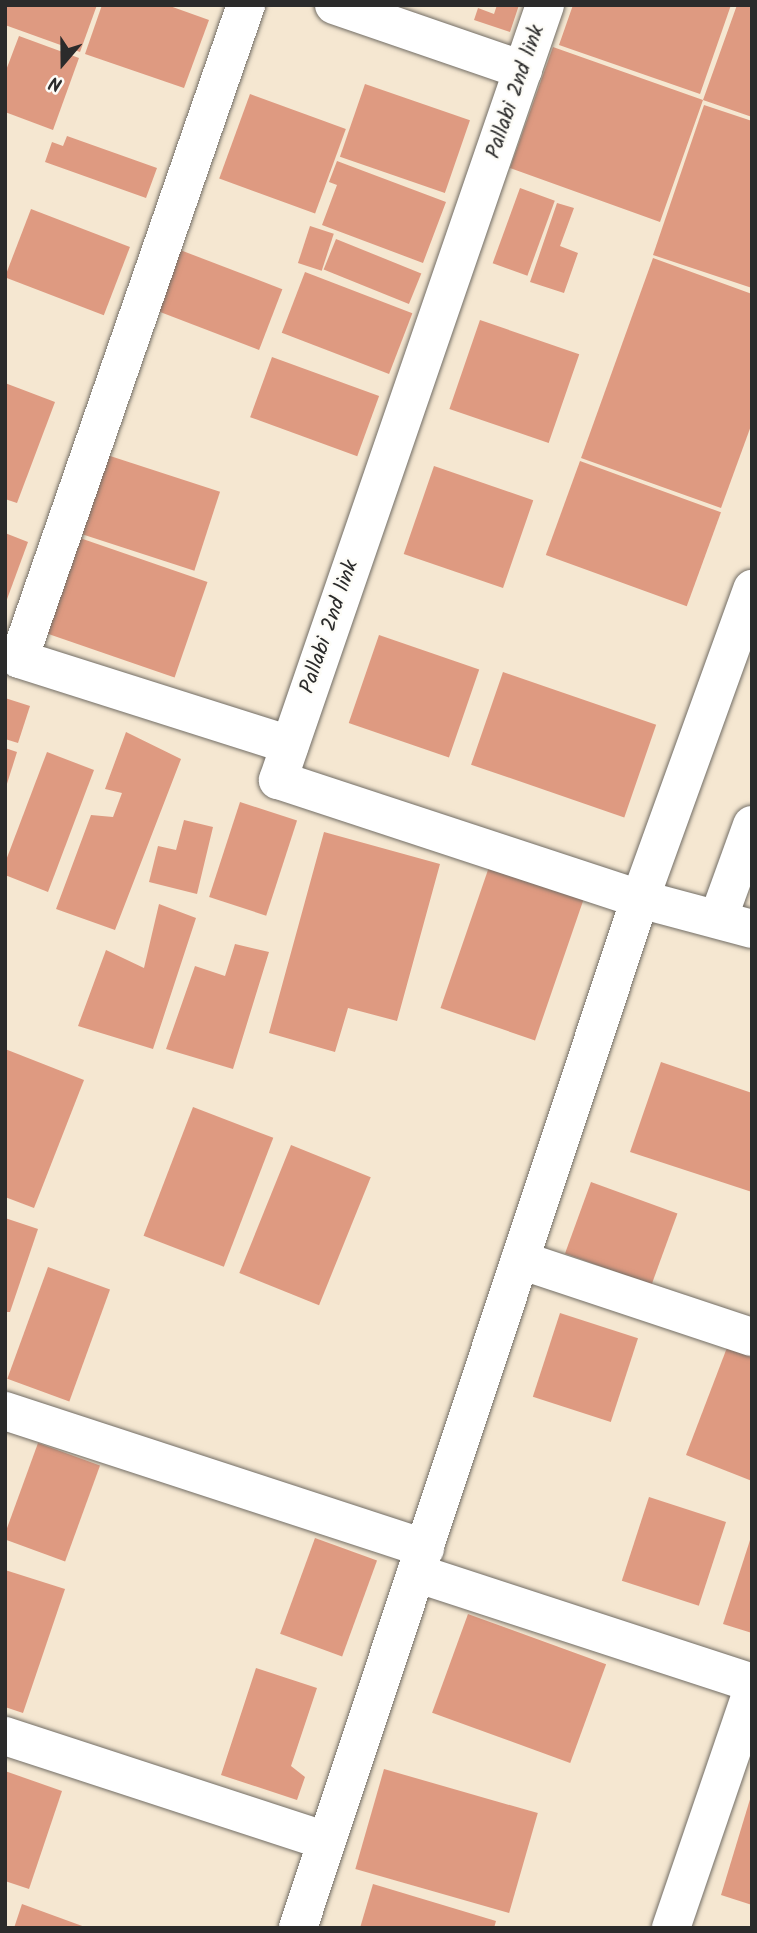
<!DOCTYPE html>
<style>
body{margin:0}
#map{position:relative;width:757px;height:1933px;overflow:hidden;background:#f5e7d1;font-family:Kalam,sans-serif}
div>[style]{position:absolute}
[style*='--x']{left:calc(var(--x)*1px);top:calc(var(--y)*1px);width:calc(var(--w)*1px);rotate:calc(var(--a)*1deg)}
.building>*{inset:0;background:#de9a81;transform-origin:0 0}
.roads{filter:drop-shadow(0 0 2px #726d65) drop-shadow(0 0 2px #726d65)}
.minor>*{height:38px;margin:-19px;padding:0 19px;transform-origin:19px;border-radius:19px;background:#fff}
.tertiary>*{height:38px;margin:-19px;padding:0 19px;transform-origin:19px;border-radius:19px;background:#fff}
span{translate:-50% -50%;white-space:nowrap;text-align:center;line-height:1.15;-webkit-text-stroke:5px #fdfcf7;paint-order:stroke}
.street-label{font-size:21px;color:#2b2b2b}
.frame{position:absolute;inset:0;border:7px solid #2b2b2b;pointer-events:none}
.north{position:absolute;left:28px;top:28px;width:70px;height:70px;-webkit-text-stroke:5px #fdfcf7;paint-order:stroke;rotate:200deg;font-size:19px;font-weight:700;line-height:28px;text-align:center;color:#2b2b2b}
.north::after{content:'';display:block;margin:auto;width:24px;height:32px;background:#2b2b2b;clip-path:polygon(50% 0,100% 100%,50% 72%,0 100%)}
</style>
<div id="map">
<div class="building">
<div style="clip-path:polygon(5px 5px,97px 5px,80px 52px,5px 25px)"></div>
<div style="clip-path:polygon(102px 5px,167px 5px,209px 20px,184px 88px,85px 54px)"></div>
<div style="clip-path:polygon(497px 5px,519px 5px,510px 32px,474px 20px,478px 8px,494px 14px)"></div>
<div style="clip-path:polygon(573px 5px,731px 5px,700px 94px,559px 45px)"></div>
<div style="clip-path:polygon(737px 5px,752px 5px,752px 117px,703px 100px,660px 222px,510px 168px,553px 47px,703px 100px)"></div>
<div style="clip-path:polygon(19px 36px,79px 58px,53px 130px,5px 112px,5px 73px)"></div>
<div style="left:365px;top:84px;width:111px;height:77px;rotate:19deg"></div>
<div style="left:250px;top:94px;width:102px;height:90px;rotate:20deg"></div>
<div style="clip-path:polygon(704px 105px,752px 121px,752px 288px,653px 255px)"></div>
<div style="clip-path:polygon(67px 136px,157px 168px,146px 198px,45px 162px,52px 142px,63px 146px)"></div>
<div style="clip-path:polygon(337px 161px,446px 202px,423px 263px,322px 225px,337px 185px,329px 182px)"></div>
<div style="left:520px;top:188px;width:37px;height:80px;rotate:20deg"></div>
<div style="clip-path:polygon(557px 203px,574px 208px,560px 246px,578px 253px,564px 293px,530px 282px)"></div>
<div style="left:31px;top:209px;width:106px;height:73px;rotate:21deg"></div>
<div style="left:310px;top:226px;width:25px;height:39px;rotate:18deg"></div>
<div style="left:336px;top:239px;width:92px;height:33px;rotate:22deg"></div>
<div style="left:175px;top:248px;width:115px;height:65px;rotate:21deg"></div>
<div style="clip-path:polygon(653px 258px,752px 294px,752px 423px,721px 508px,581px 458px)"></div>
<div style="left:305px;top:272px;width:115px;height:65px;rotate:21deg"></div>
<div style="left:480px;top:320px;width:105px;height:94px;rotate:19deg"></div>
<div style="left:272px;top:357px;width:114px;height:64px;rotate:20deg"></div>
<div style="clip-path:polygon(5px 383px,55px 402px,17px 503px,5px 499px)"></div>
<div style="left:104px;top:454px;width:122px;height:83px;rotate:18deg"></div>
<div style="left:580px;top:461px;width:150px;height:100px;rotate:20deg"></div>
<div style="left:434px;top:466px;width:105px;height:93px;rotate:19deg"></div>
<div style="clip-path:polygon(5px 533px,28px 542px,6px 602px,5px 602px)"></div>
<div style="left:77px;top:537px;width:138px;height:101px;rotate:19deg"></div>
<div style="left:379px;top:635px;width:106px;height:93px;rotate:19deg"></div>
<div style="left:503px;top:672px;width:162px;height:98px;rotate:19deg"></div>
<div style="clip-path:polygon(5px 698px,30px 706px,18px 743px,5px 739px)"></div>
<div style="clip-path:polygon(126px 732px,181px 759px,115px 930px,56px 909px,91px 815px,113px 817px,122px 793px,105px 789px)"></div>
<div style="clip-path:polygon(5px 748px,17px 752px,6px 787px,5px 787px)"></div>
<div style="clip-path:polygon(47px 752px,94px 770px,48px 892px,5px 875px,5px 863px)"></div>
<div style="left:240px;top:802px;width:60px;height:100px;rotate:18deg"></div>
<div style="clip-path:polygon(184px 820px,213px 827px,197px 894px,149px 882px,158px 846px,176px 850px)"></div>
<div style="clip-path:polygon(324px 832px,440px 864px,397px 1021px,348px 1008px,335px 1052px,269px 1033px)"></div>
<div style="left:489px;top:867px;width:100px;height:149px;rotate:19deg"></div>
<div style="clip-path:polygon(159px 904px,196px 918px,153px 1049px,78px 1026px,106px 950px,144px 968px)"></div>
<div style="clip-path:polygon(235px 944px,269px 952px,233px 1069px,166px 1049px,195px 966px,225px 976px)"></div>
<div style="clip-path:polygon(5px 1049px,84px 1080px,34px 1208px,5px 1197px)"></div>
<div style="clip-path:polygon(661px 1062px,752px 1093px,752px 1192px,630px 1152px)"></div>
<div style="left:193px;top:1107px;width:86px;height:138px;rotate:21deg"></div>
<div style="left:291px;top:1145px;width:86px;height:138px;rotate:22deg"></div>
<div style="left:591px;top:1182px;width:92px;height:76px;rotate:20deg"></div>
<div style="clip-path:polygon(5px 1218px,38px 1229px,10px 1312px,5px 1312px)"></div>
<div style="left:48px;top:1267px;width:66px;height:119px;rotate:20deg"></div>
<div style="left:560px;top:1313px;width:82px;height:88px;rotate:18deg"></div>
<div style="clip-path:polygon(728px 1345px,752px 1354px,752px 1481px,686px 1455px)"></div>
<div style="left:38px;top:1443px;width:66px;height:102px;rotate:20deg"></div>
<div style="left:649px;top:1497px;width:81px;height:88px;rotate:18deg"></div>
<div style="clip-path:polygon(751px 1537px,752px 1537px,752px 1633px,723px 1624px)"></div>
<div style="left:315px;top:1538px;width:66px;height:102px;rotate:20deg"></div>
<div style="clip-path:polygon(5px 1570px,65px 1589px,23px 1713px,5px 1707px)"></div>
<div style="left:468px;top:1614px;width:147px;height:105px;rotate:20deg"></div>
<div style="clip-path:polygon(256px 1668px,317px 1688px,291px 1766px,305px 1777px,297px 1800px,221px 1775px)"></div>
<div style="left:384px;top:1769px;width:160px;height:104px;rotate:16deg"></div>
<div style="clip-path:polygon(5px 1771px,62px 1791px,29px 1889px,5px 1881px)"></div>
<div style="clip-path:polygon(751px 1796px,752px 1796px,752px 1905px,721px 1895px)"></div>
<div style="clip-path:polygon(373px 1884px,496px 1921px,494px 1928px,360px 1928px)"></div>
<div style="clip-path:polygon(22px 1904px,85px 1927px,85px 1928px,14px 1928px)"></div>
</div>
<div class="roads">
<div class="minor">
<div style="--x:246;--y:5;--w:692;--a:109.14"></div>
<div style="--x:19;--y:659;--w:284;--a:17.6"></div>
<div style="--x:334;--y:5;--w:200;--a:19"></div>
<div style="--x:545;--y:5;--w:820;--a:109.01"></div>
<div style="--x:278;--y:780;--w:381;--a:18.2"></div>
<div style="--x:640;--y:899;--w:116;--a:15"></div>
<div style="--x:520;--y:1260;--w:244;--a:18.4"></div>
<div style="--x:5;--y:1411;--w:442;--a:18.1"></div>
<div style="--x:416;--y:1573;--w:354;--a:18.1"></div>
<div style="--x:5;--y:1736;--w:338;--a:18.1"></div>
<div style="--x:298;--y:1928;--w:1084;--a:-71.62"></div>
<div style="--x:671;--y:1928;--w:250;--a:-71.1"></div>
</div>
<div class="tertiary">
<div style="--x:640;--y:899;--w:330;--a:-70.1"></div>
<div style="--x:718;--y:919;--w:100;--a:-70.1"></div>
</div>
</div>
<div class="street-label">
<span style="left:516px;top:92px;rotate:-71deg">Pallabi 2nd link</span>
<span style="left:330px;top:627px;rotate:-71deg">Pallabi 2nd link</span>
</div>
<div class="frame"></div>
<div class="north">N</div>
</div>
